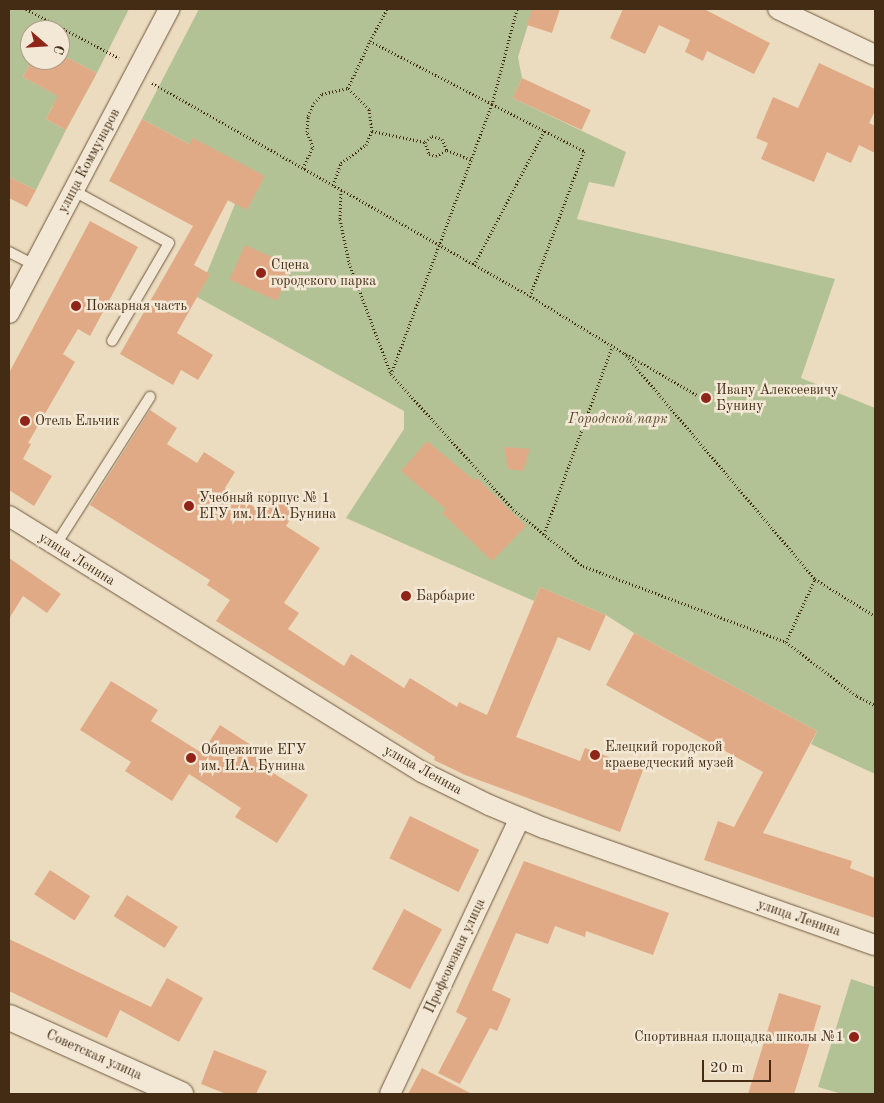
<!DOCTYPE html>
<meta charset="utf-8">
<style>
body{margin:0}
#map{position:relative;width:884px;height:1103px;overflow:hidden;background:#ecdcbf;font-family:"Old Standard TT",serif}
div>[style]{position:absolute}
[style*='--x']{left:calc(var(--x)*1px);top:calc(var(--y)*1px);width:calc(var(--w)*1px);rotate:calc(var(--a)*1deg)}
.green>*{inset:0;background:#b3c295}
.building>*{inset:0;background:#e1aa86;transform-origin:0 0}
.path>*{height:3px;margin-top:-1.5px;transform-origin:0;background:repeating-linear-gradient(90deg,#432c13 0 1px,transparent 0 3.5px)}
.roads{filter:drop-shadow(0 0 1px #6d583e) drop-shadow(0 0 1px #6d583e)}
.service>*{height:10px;margin:-5px;padding:0 5px;transform-origin:5px;border-radius:5px;background:#f3e8d5}
.minor>*{height:20px;margin:-10px;padding:0 10px;transform-origin:10px;border-radius:10px;background:#f3e8d5}
.tertiary>*{height:25px;margin:-12.5px;padding:0 12.5px;transform-origin:12.5px;border-radius:12.5px;background:#f3e8d5}
.dots>*{width:14px;height:14px;translate:-50% -50%;box-sizing:border-box;border:2px solid #f3e8d5;border-radius:50%}
span{translate:-50% -50%;white-space:nowrap;text-align:center;line-height:1.15;-webkit-text-stroke:5px #f3e8d5;paint-order:stroke}
.street-label{font-size:14px;color:#432c13}
.poi-label{font-size:14px;color:#432c13}
.left{translate:0 -50%;text-align:left}
.right{translate:-100% -50%;text-align:right}
.park-label{font-size:14px;color:#594a2d;font-style:italic}
.frame{position:absolute;inset:0;border:10px solid #432c13;pointer-events:none}
.north{position:absolute;left:20px;top:20px;width:50px;height:50px;box-sizing:border-box;background:#f3e8d5;border:1px solid #ad9d87;border-radius:50%;rotate:109deg;font-size:14px;font-weight:700;line-height:20px;text-align:center;color:#432c13}
.north::after{content:'';display:block;margin:auto;width:18px;height:22px;background:#8f2418;clip-path:polygon(50% 0,100% 100%,50% 72%,0 100%)}
.scale{position:absolute;left:702px;top:1060px;width:69px;height:22px;box-sizing:border-box;border:2px solid #432c13;border-top:0;padding-left:6px;font-size:15px;line-height:18px;white-space:nowrap;color:#432c13;-webkit-text-stroke:4px #f3e8d5;paint-order:stroke}
</style>
<div id="map">
<div class="green">
<div style="clip-path:polygon(9px 9px,129px 9px,97px 73px,60px 54px,60px 30px,30px 30px,32px 60px,23px 77px,67px 100px,62px 109px,53px 105px,46px 119px,66px 130px,36px 190px,9px 177px)"></div>
<div style="clip-path:polygon(199px 9px,533px 9px,518px 57px,522px 78px,513px 98px,626px 152px,614px 187px,589px 182px,577px 219px,835px 279px,801px 378px,875px 408px,875px 774px,811px 744px,817px 731px,634px 633px,606px 615px,540px 587px,534px 601px,346px 518px,404px 429px,404px 411px,197px 297px,235px 204px,175px 172px,189px 144px,142px 119px)"></div>
<div style="clip-path:polygon(851px 979px,875px 987px,875px 1094px,842px 1094px,818px 1087px)"></div>
</div>
<div class="building">
<div style="clip-path:polygon(532px 9px,560px 9px,552px 33px,527px 25px)"></div>
<div style="clip-path:polygon(623px 9px,704px 9px,770px 43px,754px 74px,707px 51px,703px 61px,685px 52px,690px 40px,659px 25px,645px 54px,610px 38px)"></div>
<div style="clip-path:polygon(60px 54px,97px 73px,66px 130px,46px 119px,58px 96px,23px 77px,32px 60px,60px 60px)"></div>
<div style="clip-path:polygon(819px 63px,875px 89px,875px 111px,869px 123px,875px 126px,875px 153px,859px 145px,851px 163px,827px 152px,814px 182px,761px 159px,768px 143px,756px 138px,773px 97px,798px 108px)"></div>
<div style="left:522px;top:78px;width:76px;height:22px;rotate:25deg"></div>
<div style="clip-path:polygon(142px 119px,189px 144px,193px 138px,265px 176px,247px 210px,228px 200px,194px 265px,210px 274px,177px 333px,213px 355px,198px 380px,181px 370px,173px 385px,120px 354px,193px 226px,109px 181px)"></div>
<div style="clip-path:polygon(9px 177px,36px 190px,27px 207px,9px 198px)"></div>
<div style="clip-path:polygon(90px 221px,138px 247px,90px 336px,78px 329px,63px 354px,75px 362px,28px 443px,31px 444px,23px 459px,52px 476px,34px 506px,9px 490px,9px 373px)"></div>
<div style="left:245px;top:245px;width:52px;height:38px;rotate:24deg"></div>
<div style="clip-path:polygon(150px 410px,177px 428px,167px 444px,197px 463px,204px 452px,235px 472px,225px 488px,257px 509px,269px 491px,297px 509px,286px 526px,320px 548px,284px 603px,299px 613px,288px 629px,344px 666px,351px 654px,404px 688px,410px 678px,457px 707px,459px 702px,487px 715px,540px 587px,606px 615px,590px 651px,558px 637px,516px 737px,580px 761px,585px 748px,643px 770px,620px 832px,465px 775px,434px 760px,435px 757px,216px 621px,230px 600px,207px 585px,210px 580px,90px 505px)"></div>
<div style="clip-path:polygon(427px 441px,474px 480px,477px 478px,526px 526px,492px 561px,442px 513px,446px 509px,401px 471px)"></div>
<div style="clip-path:polygon(504px 447px,530px 449px,523px 471px,508px 469px)"></div>
<div style="clip-path:polygon(9px 558px,61px 594px,47px 613px,23px 596px,9px 619px)"></div>
<div style="clip-path:polygon(634px 633px,817px 731px,763px 833px,852px 861px,850px 868px,875px 878px,875px 918px,704px 860px,718px 821px,734px 827px,763px 772px,606px 685px)"></div>
<div style="clip-path:polygon(111px 681px,158px 710px,151px 721px,202px 753px,220px 725px,262px 752px,256px 762px,308px 795px,277px 843px,235px 817px,241px 808px,189px 774px,172px 801px,125px 771px,131px 762px,80px 730px)"></div>
<div style="left:410px;top:816px;width:77px;height:47px;rotate:26deg"></div>
<div style="clip-path:polygon(524px 861px,669px 913px,653px 955px,586px 931px,585px 937px,555px 926px,548px 944px,516px 933px,492px 990px,511px 999px,497px 1031px,490px 1028px,460px 1084px,438px 1073px,467px 1018px,456px 1012px)"></div>
<div style="left:50px;top:870px;width:48px;height:29px;rotate:33deg"></div>
<div style="left:127px;top:895px;width:60px;height:25px;rotate:32deg"></div>
<div style="left:404px;top:909px;width:43px;height:68px;rotate:28deg"></div>
<div style="clip-path:polygon(9px 939px,151px 1007px,167px 978px,203px 998px,179px 1042px,120px 1010px,107px 1038px,9px 991px)"></div>
<div style="left:779px;top:993px;width:44px;height:106px;rotate:17deg"></div>
<div style="clip-path:polygon(214px 1050px,267px 1071px,256px 1094px,226px 1094px,201px 1084px)"></div>
<div style="clip-path:polygon(422px 1068px,472px 1094px,408px 1094px)"></div>
</div>
<div class="path">
<div style="--x:26;--y:9;--w:105;--a:27.8"></div>
<div style="--x:517;--y:9;--w:98;--a:104.7"></div>
<div style="--x:492;--y:104;--w:103;--a:27.1"></div>
<div style="--x:584;--y:151;--w:155;--a:110.4"></div>
<div style="--x:152;--y:83;--w:434;--a:29.4"></div>
<div style="--x:530;--y:296;--w:110;--a:31.2"></div>
<div style="--x:624;--y:353;--w:296;--a:49.8"></div>
<div style="--x:372;--y:131;--w:54;--a:11.7"></div>
<div style="--x:425;--y:142;--w:9;--a:-41"></div>
<div style="--x:432;--y:136;--w:10;--a:17"></div>
<div style="--x:442;--y:139;--w:12;--a:66"></div>
<div style="--x:447;--y:150;--w:27;--a:22"></div>
<div style="--x:425;--y:142;--w:13;--a:72"></div>
<div style="--x:429;--y:154;--w:7;--a:16"></div>
<div style="--x:436;--y:156;--w:13;--a:-29"></div>
<div style="--x:303;--y:168;--w:23;--a:-65"></div>
<div style="--x:313;--y:147;--w:16;--a:-112"></div>
<div style="--x:307;--y:132;--w:16;--a:-86"></div>
<div style="--x:308;--y:116;--w:14;--a:-65"></div>
<div style="--x:314;--y:103;--w:12;--a:-48"></div>
<div style="--x:322;--y:94;--w:27;--a:-13"></div>
<div style="--x:348;--y:88;--w:52;--a:-64.9"></div>
<div style="--x:333;--y:185;--w:23;--a:-70"></div>
<div style="--x:341;--y:163;--w:31;--a:-36"></div>
<div style="--x:366;--y:145;--w:15;--a:-67"></div>
<div style="--x:372;--y:131;--w:22;--a:-98"></div>
<div style="--x:369;--y:109;--w:30;--a:-135"></div>
<div style="--x:341;--y:190;--w:29;--a:92"></div>
<div style="--x:340;--y:219;--w:45;--a:78.4"></div>
<div style="--x:349;--y:263;--w:119;--a:69.3"></div>
<div style="--x:391;--y:374;--w:288;--a:-69.5"></div>
<div style="--x:492;--y:104;--w:137;--a:-152.7"></div>
<div style="--x:370;--y:41;--w:36;--a:-62"></div>
<div style="--x:474;--y:265;--w:153;--a:-62.3"></div>
<div style="--x:626;--y:354;--w:82;--a:30"></div>
<div style="--x:391;--y:374;--w:182;--a:47.9"></div>
<div style="--x:513;--y:509;--w:90;--a:39.2"></div>
<div style="--x:583;--y:566;--w:217;--a:20.5"></div>
<div style="--x:786;--y:642;--w:89;--a:37.3"></div>
<div style="--x:857;--y:696;--w:20;--a:27"></div>
<div style="--x:544;--y:534;--w:199;--a:-70"></div>
<div style="--x:786;--y:642;--w:69;--a:-65.3"></div>
<div style="--x:815;--y:579;--w:70;--a:31.7"></div>
</div>
<div class="roads">
<div class="service">
<div style="--x:74;--y:191;--w:108;--a:28.7"></div>
<div style="--x:169;--y:243;--w:113;--a:120.2"></div>
<div style="--x:9;--y:252;--w:29;--a:27"></div>
<div style="--x:55;--y:546;--w:177;--a:-57.5"></div>
</div>
<div class="minor">
<div style="--x:778;--y:9;--w:107;--a:25.4"></div>
<div style="--x:9;--y:313;--w:344;--a:-62.2"></div>
<div style="--x:9;--y:516;--w:486;--a:31.8"></div>
<div style="--x:422;--y:772;--w:75;--a:26.2"></div>
<div style="--x:489;--y:805;--w:60;--a:22.7"></div>
<div style="--x:544;--y:828;--w:351;--a:19.5"></div>
<div style="--x:390;--y:1094;--w:305;--a:-64.8"></div>
</div>
<div class="tertiary">
<div style="--x:9;--y:1017;--w:188;--a:24.2"></div>
</div>
</div>
<div class="dots">
<div style="left:261px;top:273px;background:#8f2418"></div>
<div style="left:76px;top:306px;background:#8f2418"></div>
<div style="left:706px;top:398px;background:#8f2418"></div>
<div style="left:25px;top:421px;background:#8f2418"></div>
<div style="left:189px;top:506px;background:#8f2418"></div>
<div style="left:406px;top:596px;background:#8f2418"></div>
<div style="left:595px;top:755px;background:#8f2418"></div>
<div style="left:191px;top:758px;background:#8f2418"></div>
<div style="left:854px;top:1037px;background:#8f2418"></div>
</div>
<div class="street-label">
<span style="left:89px;top:161px;rotate:-62deg">улица Коммунаров</span>
<span style="left:77px;top:559px;rotate:32deg">улица Ленина</span>
<span style="left:423px;top:770px;rotate:29deg">улица Ленина</span>
<span style="left:799px;top:918px;rotate:19deg">улица Ленина</span>
<span style="left:455px;top:956px;rotate:-65deg">Профсоюзная улица</span>
<span style="left:94px;top:1055px;rotate:24deg">Советская улица</span>
</div>
<div class="poi-label">
<span class="left" style="left:271px;top:273px">Сцена<br>городского парка</span>
<span class="left" style="left:86px;top:306px">Пожарная часть</span>
<span class="left" style="left:716px;top:398px">Ивану Алексеевичу<br>Бунину</span>
<span class="left" style="left:35px;top:421px">Отель Ельчик</span>
<span class="left" style="left:199px;top:506px">Учебный корпус № 1<br>ЕГУ им. И.А. Бунина</span>
<span class="left" style="left:416px;top:596px">Барбарис</span>
<span class="left" style="left:605px;top:755px">Елецкий городской<br>краеведческий музей</span>
<span class="left" style="left:201px;top:758px">Общежитие ЕГУ<br>им. И.А. Бунина</span>
<span class="right" style="left:844px;top:1037px">Спортивная площадка школы №1</span>
</div>
<div class="park-label">
<span style="left:618px;top:419px">Городской парк</span>
</div>
<div class="frame"></div>
<div class="north">С</div>
<div class="scale">20 m</div>
</div>
